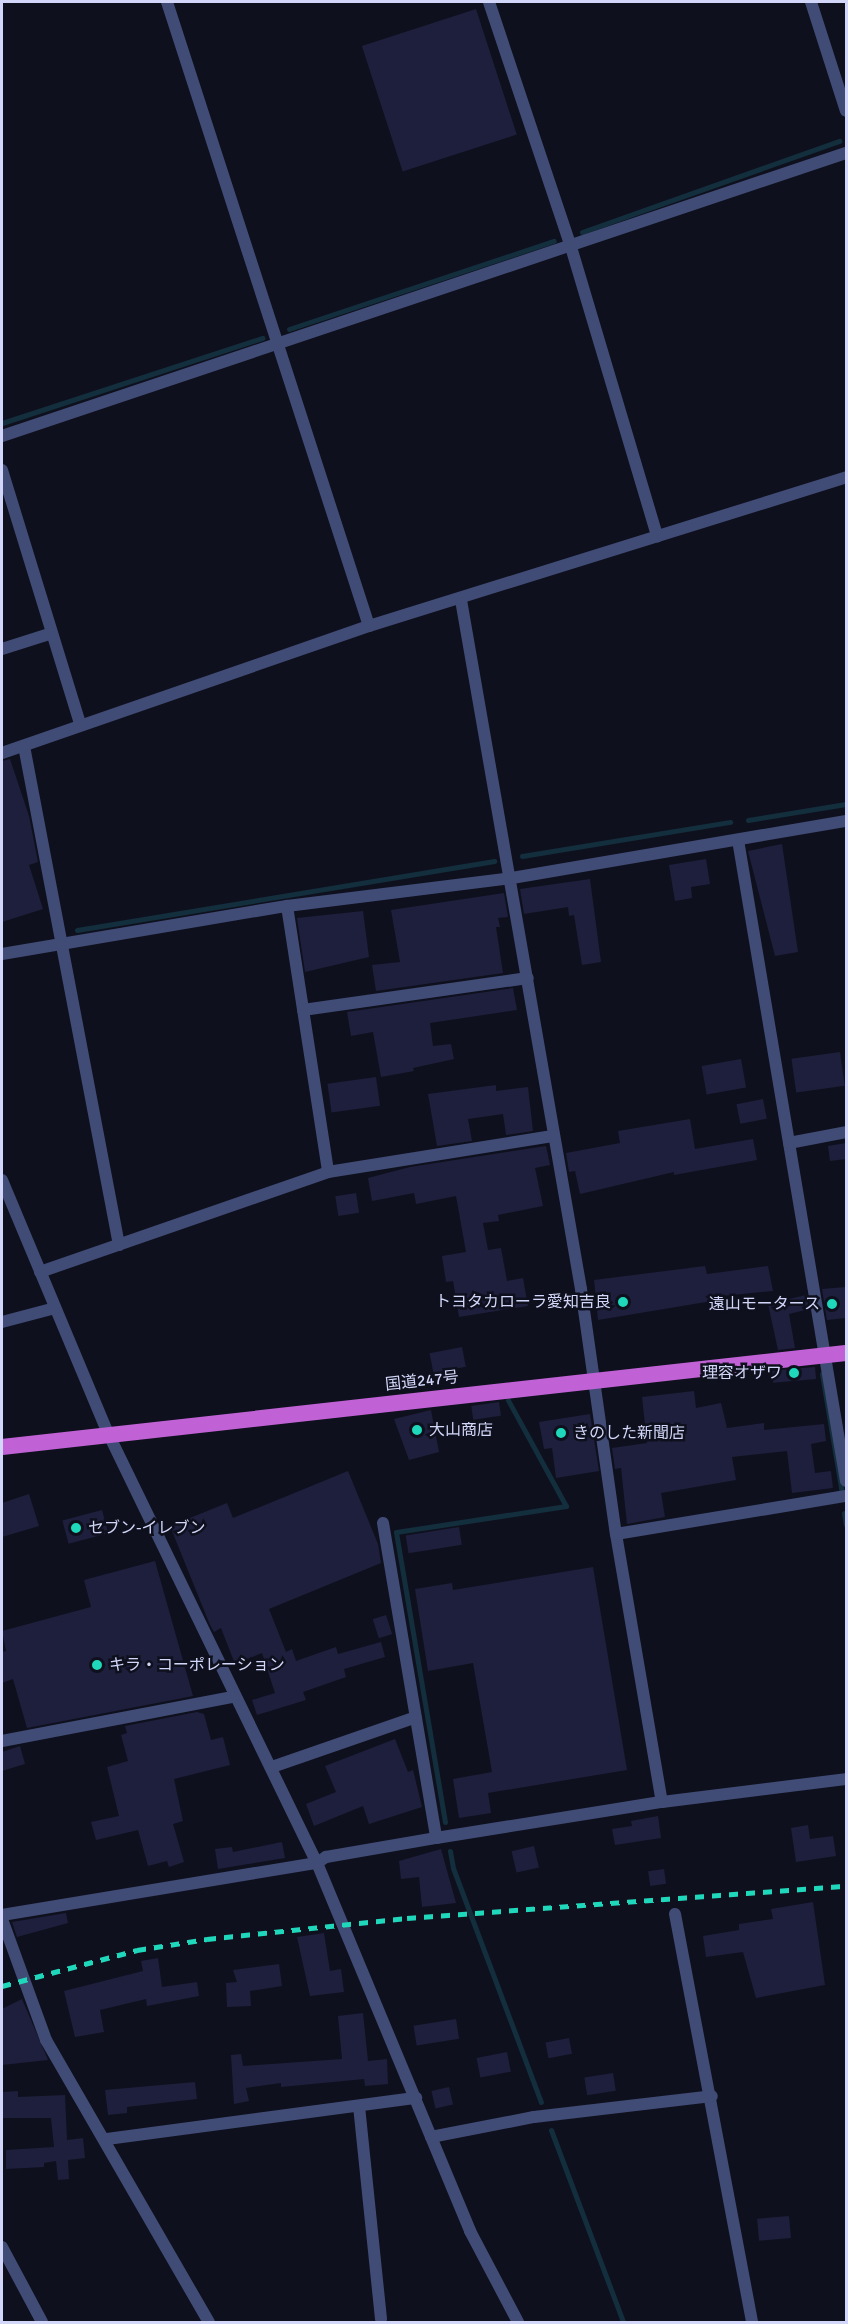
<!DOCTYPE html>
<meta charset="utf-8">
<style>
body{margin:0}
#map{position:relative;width:848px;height:2324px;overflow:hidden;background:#0f101d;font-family:Signika,"Noto Sans JP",sans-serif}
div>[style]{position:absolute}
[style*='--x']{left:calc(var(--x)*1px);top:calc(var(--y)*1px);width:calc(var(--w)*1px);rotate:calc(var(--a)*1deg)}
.stream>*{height:5px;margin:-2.5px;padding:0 2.5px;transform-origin:2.5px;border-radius:2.5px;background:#132e3d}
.building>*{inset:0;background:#1e1f3c;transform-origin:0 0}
.minor>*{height:12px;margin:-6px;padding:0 6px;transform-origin:6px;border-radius:6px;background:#404c76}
.tertiary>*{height:12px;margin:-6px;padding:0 6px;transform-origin:6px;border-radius:6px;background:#404c76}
.trunk>*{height:16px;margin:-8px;padding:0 8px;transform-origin:8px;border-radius:8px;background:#c062d6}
.rail>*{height:4.5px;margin-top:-2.25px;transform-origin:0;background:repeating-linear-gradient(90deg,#1fd7ba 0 9px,transparent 0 17px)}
.dots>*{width:16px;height:16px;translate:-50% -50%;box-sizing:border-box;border:3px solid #0f101d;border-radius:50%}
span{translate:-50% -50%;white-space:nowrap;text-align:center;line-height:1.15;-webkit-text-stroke:5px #0f101d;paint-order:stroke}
.poi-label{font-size:16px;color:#d2d7f9}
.right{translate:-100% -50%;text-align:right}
.left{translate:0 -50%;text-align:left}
.street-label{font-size:16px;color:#d2d7f9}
.frame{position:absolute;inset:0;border:3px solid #d2d7f9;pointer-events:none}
</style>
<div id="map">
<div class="stream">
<div style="--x:582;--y:232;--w:273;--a:-19.5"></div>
<div style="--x:289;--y:329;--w:279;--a:-18.4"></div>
<div style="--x:2;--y:423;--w:274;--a:-18.1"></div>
<div style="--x:748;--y:820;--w:99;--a:-9.3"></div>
<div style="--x:522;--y:856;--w:211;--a:-9.3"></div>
<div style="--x:77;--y:930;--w:423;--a:-9.4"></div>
<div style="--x:822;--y:1374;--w:122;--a:80.5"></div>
<div style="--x:844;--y:1513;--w:12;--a:81"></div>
<div style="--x:445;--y:1822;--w:294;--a:-99.6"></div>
<div style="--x:396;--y:1532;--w:172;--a:-8.7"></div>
<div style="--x:566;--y:1506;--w:121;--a:-118.7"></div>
<div style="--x:450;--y:1851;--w:17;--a:80"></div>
<div style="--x:453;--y:1868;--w:250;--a:69.4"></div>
<div style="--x:551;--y:2130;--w:205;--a:69.4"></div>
</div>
<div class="building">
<div style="left:476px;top:9px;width:132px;height:120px;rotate:72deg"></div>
<div style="clip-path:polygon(10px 759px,29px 816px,38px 862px,29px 865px,43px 909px,2px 922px,2px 761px)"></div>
<div style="clip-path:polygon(782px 844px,798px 952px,775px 956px,748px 851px)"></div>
<div style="clip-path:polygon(706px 859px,710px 884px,691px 887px,692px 898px,675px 901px,669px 865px)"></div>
<div style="clip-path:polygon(590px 879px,601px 962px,582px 965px,574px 915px,569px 916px,568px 907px,524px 914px,520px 889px)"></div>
<div style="clip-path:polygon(504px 893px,508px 917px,498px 918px,500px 927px,496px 927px,503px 973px,376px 991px,372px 965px,400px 962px,391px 910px)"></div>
<div style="clip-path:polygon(363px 911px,369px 957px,305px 972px,297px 918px)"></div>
<div style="clip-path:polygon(513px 988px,517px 1010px,430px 1023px,433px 1046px,451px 1044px,454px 1059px,413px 1068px,414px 1071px,381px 1077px,373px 1032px,351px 1036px,347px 1012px)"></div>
<div style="left:840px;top:1052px;width:34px;height:49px;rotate:82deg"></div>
<div style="left:741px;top:1059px;width:29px;height:40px;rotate:80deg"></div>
<div style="left:376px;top:1077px;width:29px;height:49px;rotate:82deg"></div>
<div style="clip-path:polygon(496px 1085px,496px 1091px,528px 1087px,533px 1131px,506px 1135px,503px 1114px,468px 1119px,472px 1141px,437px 1146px,428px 1094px)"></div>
<div style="left:763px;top:1099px;width:20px;height:27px;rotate:79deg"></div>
<div style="clip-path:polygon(690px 1119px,695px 1149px,753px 1139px,757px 1160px,674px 1175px,674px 1172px,580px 1194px,575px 1171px,569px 1172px,566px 1153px,620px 1143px,618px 1131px)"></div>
<div style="clip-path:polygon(846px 1143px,846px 1159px,830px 1161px,828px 1146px)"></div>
<div style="clip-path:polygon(546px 1146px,550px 1165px,535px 1168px,543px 1206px,498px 1215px,499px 1221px,483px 1223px,488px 1250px,501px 1248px,507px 1281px,523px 1278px,528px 1306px,459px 1317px,453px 1281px,446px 1282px,442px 1256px,466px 1252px,456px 1196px,416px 1204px,414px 1193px,372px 1201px,368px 1178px,410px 1167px)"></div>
<div style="left:356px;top:1193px;width:20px;height:21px;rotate:81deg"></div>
<div style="clip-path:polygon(705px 1266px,707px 1274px,768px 1266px,773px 1291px,711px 1297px,712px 1301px,598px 1320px,594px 1280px)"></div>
<div style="clip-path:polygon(846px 1287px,846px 1318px,827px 1320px,822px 1289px)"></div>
<div style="clip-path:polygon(806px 1295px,809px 1309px,789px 1314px,795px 1348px,778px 1350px,768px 1304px)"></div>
<div style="left:462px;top:1347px;width:20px;height:33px;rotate:79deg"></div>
<div style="left:815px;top:1367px;width:12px;height:43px;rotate:85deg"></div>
<div style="clip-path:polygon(694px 1391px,696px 1408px,721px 1403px,727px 1428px,764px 1423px,764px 1430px,824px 1424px,826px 1441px,811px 1444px,815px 1473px,831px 1471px,833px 1488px,792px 1493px,787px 1451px,732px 1457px,736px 1480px,661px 1493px,665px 1517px,627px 1524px,621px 1468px,615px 1469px,612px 1448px,647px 1443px,642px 1397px)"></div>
<div style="left:499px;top:1402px;width:14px;height:28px;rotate:82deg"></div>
<div style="clip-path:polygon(431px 1410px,439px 1452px,409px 1460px,394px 1419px)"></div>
<div style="clip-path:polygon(590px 1414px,599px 1471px,556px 1478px,552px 1448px,544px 1449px,539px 1422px)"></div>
<div style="clip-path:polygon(348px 1471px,378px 1544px,381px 1563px,269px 1609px,286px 1652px,292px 1649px,296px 1661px,336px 1647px,338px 1654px,381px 1642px,385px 1657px,344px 1669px,346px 1677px,303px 1692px,306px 1700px,257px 1715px,252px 1700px,275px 1693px,262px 1653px,235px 1664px,221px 1628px,214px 1632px,210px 1625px,170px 1526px,227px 1503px,233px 1518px)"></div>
<div style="clip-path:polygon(29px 1494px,39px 1526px,2px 1537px,2px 1503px)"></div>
<div style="left:102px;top:1510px;width:24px;height:41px;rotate:75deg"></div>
<div style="left:459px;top:1527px;width:18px;height:54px;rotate:81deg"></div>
<div style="clip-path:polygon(155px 1561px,193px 1696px,27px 1728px,13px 1679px,2px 1683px,2px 1652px,6px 1651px,2px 1631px,91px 1607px,84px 1580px)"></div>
<div style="clip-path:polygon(593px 1567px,627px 1770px,488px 1793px,491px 1813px,459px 1818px,453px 1779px,492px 1772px,473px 1663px,428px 1671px,415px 1589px,452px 1583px,453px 1590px)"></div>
<div style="left:386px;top:1615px;width:20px;height:14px;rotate:72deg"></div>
<div style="clip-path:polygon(197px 1712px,204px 1714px,211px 1740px,223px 1737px,230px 1765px,174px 1779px,183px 1821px,173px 1824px,184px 1862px,169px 1867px,167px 1861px,148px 1866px,138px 1830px,96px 1840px,91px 1822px,119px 1816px,107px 1767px,128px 1761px,121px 1735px,127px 1733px,125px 1726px)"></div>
<div style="clip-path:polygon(395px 1739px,408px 1772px,413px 1770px,422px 1807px,369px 1824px,363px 1806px,314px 1826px,306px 1804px,336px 1792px,325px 1766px)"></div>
<div style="clip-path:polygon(20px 1746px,25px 1764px,2px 1771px,2px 1752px)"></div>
<div style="clip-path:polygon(658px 1816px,661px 1838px,615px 1845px,612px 1829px,632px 1826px,631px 1821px)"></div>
<div style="clip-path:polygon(808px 1825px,810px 1839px,833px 1836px,836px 1856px,796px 1862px,791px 1828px)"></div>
<div style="clip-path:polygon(282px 1842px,285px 1858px,218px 1869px,215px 1849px,232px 1847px,233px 1852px)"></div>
<div style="left:534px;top:1846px;width:22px;height:23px;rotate:77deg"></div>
<div style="clip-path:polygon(441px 1849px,456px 1903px,422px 1907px,419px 1877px,401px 1879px,399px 1861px)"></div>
<div style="left:664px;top:1869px;width:15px;height:16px;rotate:82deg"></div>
<div style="clip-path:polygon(813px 1902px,825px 1985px,756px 1998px,743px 1952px,706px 1957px,703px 1936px,739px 1930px,739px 1924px,773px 1919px,771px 1909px)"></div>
<div style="clip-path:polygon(66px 1913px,68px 1923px,17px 1937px,12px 1922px)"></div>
<div style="clip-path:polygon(324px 1933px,330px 1971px,341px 1969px,344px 1992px,310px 1996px,297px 1937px)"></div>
<div style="clip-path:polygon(158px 1958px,162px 1987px,197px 1982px,199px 1996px,147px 2006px,146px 1999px,100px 2010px,104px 2032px,75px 2037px,64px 1991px,143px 1971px,141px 1961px)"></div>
<div style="clip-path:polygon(279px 1964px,282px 1986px,250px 1991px,251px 2006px,227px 2007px,226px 1983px,237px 1982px,233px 1970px)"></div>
<div style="clip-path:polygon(22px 1999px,48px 2060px,2px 2065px,2px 2009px)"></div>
<div style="clip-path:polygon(363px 2013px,368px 2061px,387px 2059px,388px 2084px,365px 2086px,364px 2079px,281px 2087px,281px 2083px,246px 2088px,249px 2101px,234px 2104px,231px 2055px,241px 2054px,243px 2066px,342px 2059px,338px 2016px)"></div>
<div style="left:456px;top:2019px;width:20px;height:43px;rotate:81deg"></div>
<div style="left:569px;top:2038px;width:16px;height:24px;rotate:79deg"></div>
<div style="left:507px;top:2052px;width:20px;height:31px;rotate:79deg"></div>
<div style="left:613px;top:2073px;width:18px;height:29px;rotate:81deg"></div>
<div style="clip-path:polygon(195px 2082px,197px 2099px,127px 2107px,127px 2113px,108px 2115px,105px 2090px)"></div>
<div style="left:449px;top:2087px;width:18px;height:18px;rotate:77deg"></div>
<div style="clip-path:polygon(18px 2091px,18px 2097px,65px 2095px,67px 2140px,83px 2138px,85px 2158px,68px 2160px,69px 2179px,58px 2180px,56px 2161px,44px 2163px,44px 2167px,6px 2169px,6px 2150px,54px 2147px,51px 2118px,2px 2118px,2px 2092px)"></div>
<div style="left:789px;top:2216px;width:22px;height:32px;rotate:85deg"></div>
</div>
<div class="minor">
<div style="--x:167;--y:2;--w:656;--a:72.06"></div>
<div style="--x:489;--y:2;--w:258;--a:71.5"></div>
<div style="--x:571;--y:247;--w:302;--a:73.4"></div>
<div style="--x:2;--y:436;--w:890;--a:-18.54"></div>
<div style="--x:2;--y:470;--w:265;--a:72.9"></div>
<div style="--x:461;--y:600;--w:699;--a:80.12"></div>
<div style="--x:581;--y:1289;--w:247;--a:81.9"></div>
<div style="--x:616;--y:1534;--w:272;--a:80.3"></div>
<div style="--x:2;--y:649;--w:52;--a:-17.7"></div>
<div style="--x:24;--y:746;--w:508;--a:79.22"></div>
<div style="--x:2;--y:753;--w:388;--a:-19.1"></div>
<div style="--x:369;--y:626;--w:500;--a:-17.3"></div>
<div style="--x:738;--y:840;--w:650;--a:80.44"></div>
<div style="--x:287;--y:906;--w:269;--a:81.2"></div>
<div style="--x:2;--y:954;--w:289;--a:-9.6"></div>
<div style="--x:287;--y:906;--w:227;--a:-7.1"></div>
<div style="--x:512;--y:878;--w:339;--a:-9.7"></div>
<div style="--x:303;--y:1010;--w:227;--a:-8.1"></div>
<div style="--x:789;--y:1143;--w:58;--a:-10.9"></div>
<div style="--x:2;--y:1180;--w:274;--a:67.3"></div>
<div style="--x:108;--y:1433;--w:478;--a:64.1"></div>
<div style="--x:317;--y:1863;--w:399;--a:67.4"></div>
<div style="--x:470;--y:2231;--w:103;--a:62.2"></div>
<div style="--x:40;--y:1272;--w:305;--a:-19.1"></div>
<div style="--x:328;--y:1172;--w:229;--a:-9.1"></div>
<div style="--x:2;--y:1322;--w:55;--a:-14.8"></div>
<div style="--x:383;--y:1523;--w:319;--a:80.4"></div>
<div style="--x:616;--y:1534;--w:233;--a:-9.4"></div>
<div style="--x:2;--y:1741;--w:235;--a:-10.8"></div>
<div style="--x:272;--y:1767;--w:152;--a:-19.1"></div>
<div style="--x:675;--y:1914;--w:415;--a:79.3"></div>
<div style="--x:2;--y:1915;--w:319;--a:-9.4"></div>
<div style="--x:317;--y:1863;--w:11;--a:-34"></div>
<div style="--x:326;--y:1857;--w:112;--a:-9.8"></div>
<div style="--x:436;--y:1838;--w:229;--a:-9.1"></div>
<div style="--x:662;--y:1802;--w:185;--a:-7.1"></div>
<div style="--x:2;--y:1919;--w:129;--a:70"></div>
<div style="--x:46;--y:2040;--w:326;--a:60"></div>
<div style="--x:359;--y:2106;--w:214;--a:84.1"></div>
<div style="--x:431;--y:2137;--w:105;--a:-11"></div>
<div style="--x:534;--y:2117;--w:179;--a:-6.7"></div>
<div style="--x:107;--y:2139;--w:312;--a:-7.6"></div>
</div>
<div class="tertiary">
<div style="--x:811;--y:2;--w:114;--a:72.2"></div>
<div style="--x:2;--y:2247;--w:85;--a:61.9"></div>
</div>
<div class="trunk">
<div style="--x:2;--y:1447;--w:849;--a:-6.36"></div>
</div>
<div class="rail">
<div style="--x:2;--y:1986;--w:140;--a:-14.9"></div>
<div style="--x:137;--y:1950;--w:71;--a:-8.9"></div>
<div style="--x:207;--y:1939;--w:201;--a:-6"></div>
<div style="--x:407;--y:1918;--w:440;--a:-4.2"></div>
</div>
<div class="dots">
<div style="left:623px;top:1302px;background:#1fd7ba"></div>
<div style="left:832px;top:1304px;background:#1fd7ba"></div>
<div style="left:794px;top:1373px;background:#1fd7ba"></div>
<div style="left:417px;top:1430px;background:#1fd7ba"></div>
<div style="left:561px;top:1433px;background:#1fd7ba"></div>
<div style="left:76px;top:1528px;background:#1fd7ba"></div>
<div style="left:97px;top:1665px;background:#1fd7ba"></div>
</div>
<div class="poi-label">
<span class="right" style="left:611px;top:1302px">トヨタカローラ愛知吉良</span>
<span class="right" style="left:820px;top:1304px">遠山モータース</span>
<span class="right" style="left:782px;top:1373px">理容オザワ</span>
<span class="left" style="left:429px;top:1430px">大山商店</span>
<span class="left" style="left:573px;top:1433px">きのした新聞店</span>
<span class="left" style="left:88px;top:1528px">セブン-イレブン</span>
<span class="left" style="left:109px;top:1665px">キラ・コーポレーション</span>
</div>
<div class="street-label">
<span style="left:422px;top:1381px;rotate:-6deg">国道247号</span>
</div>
<div class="frame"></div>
</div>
